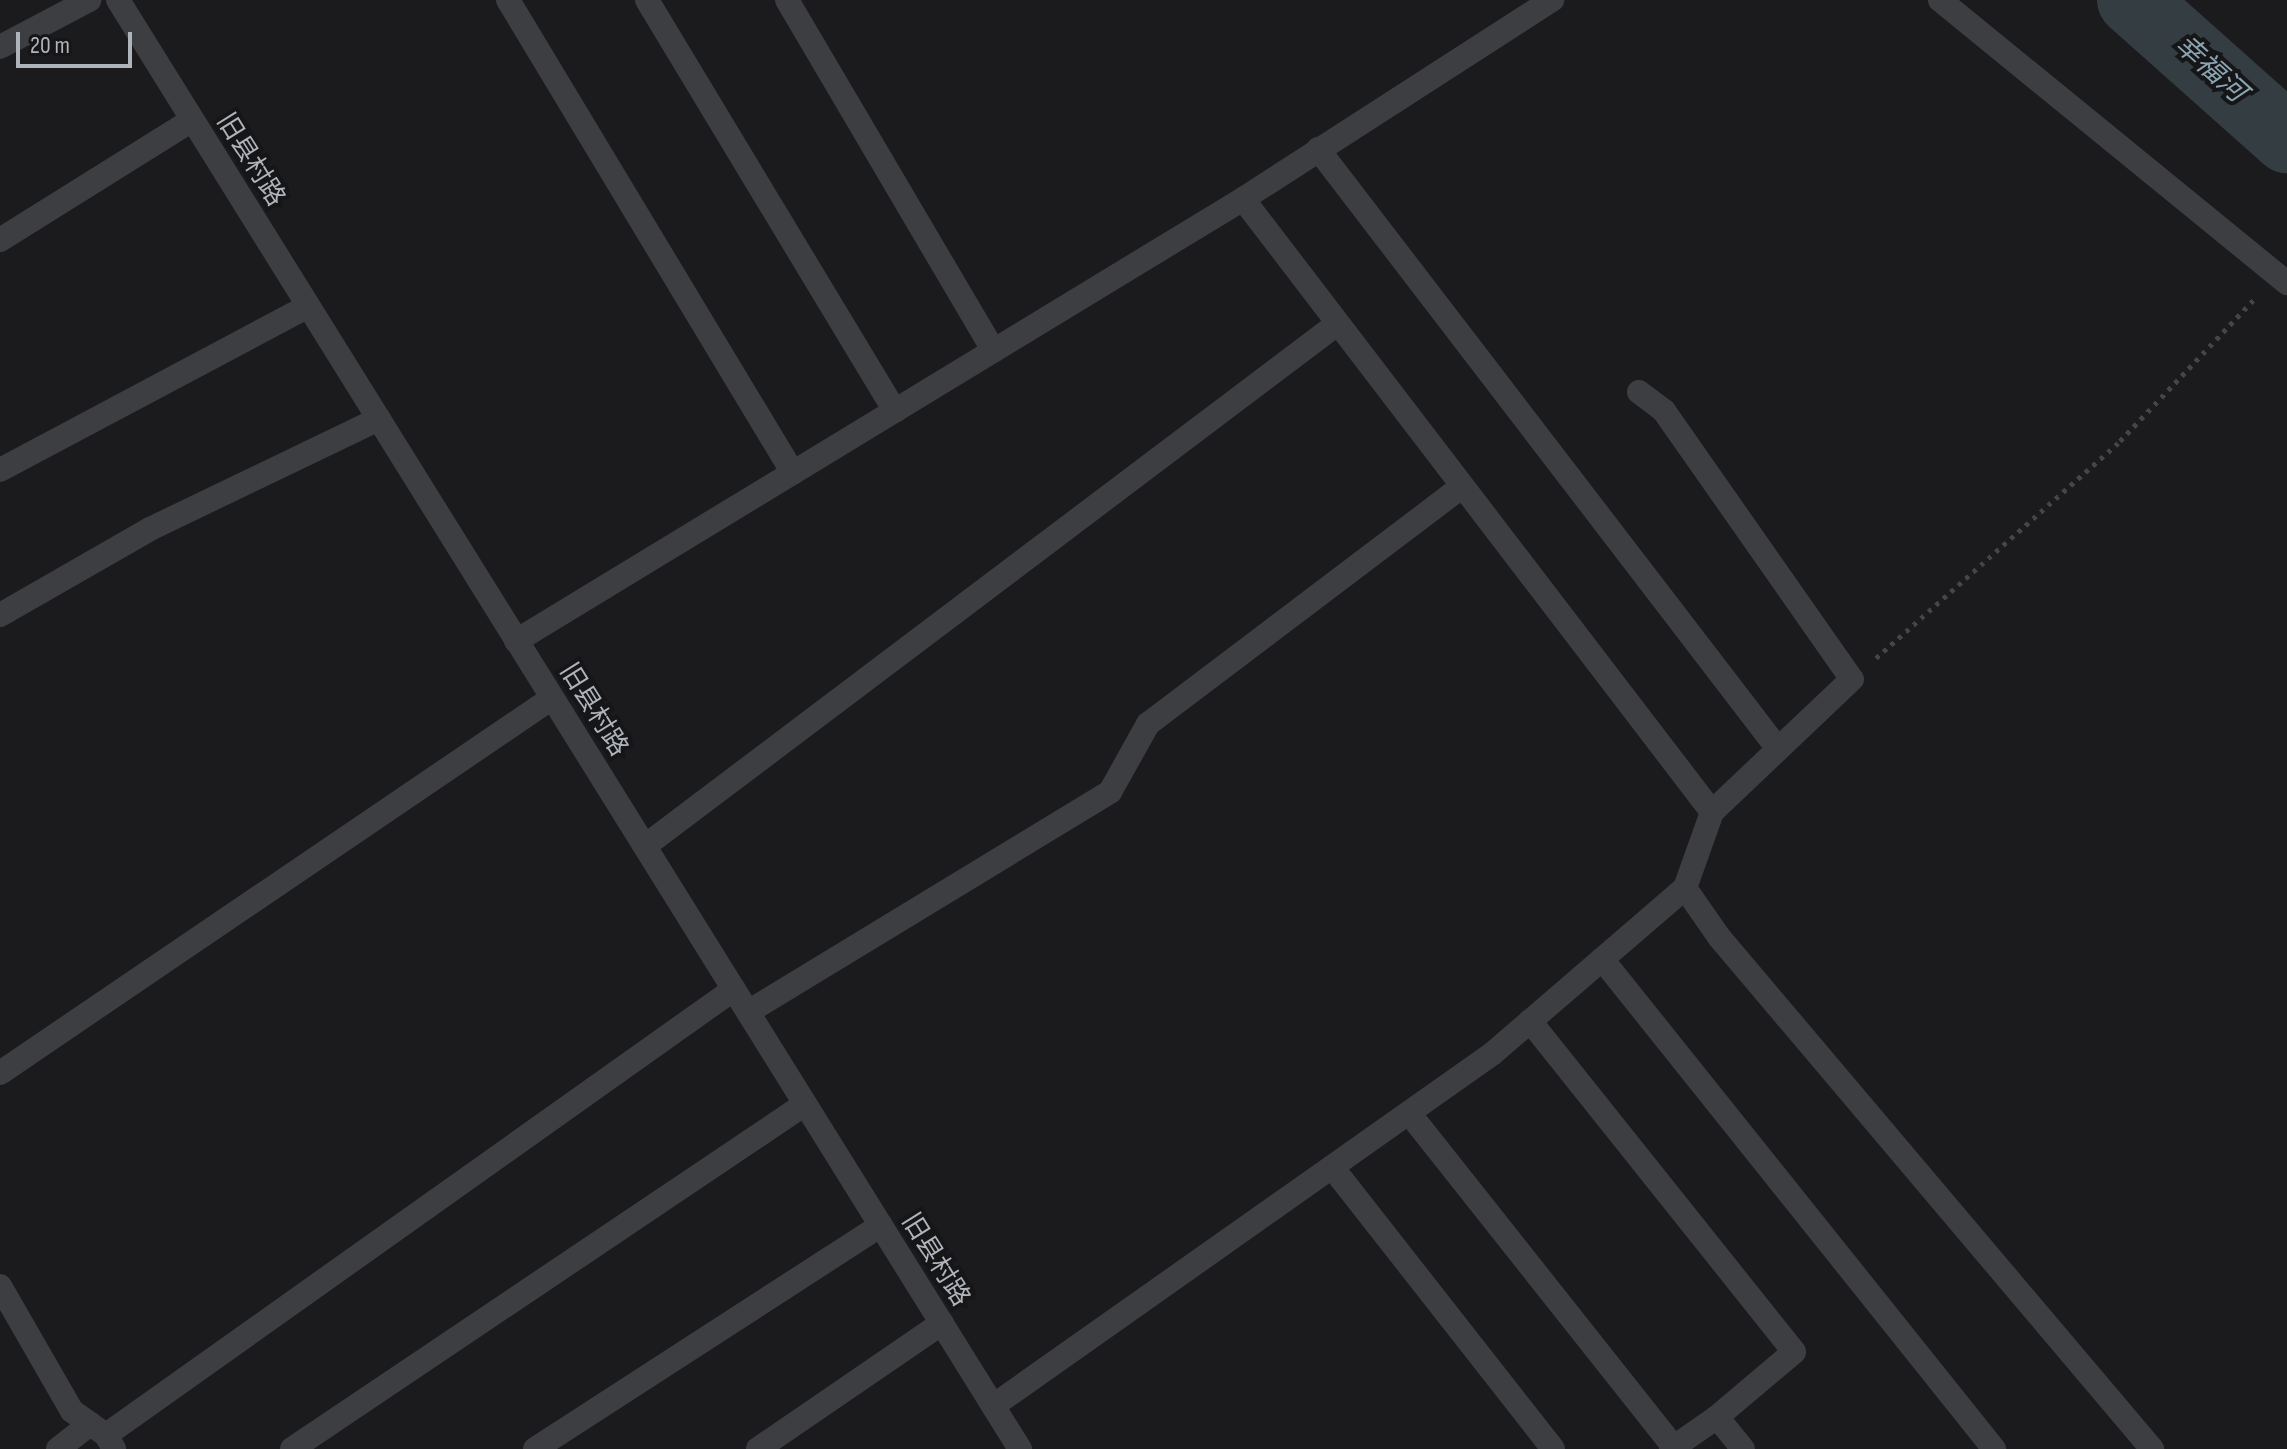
<!DOCTYPE html>
<meta charset="utf-8">
<style>
body{margin:0}
#map{position:relative;width:2287px;height:1449px;overflow:hidden;background:#1b1b1d;font-family:"Sofia Sans Condensed","Noto Sans SC",sans-serif}
div>[style]{position:absolute}
[style*='--x']{left:calc(var(--x)*1px);top:calc(var(--y)*1px);width:calc(var(--w)*1px);rotate:calc(var(--a)*1deg)}
.river>*{height:70px;margin:-35px;padding:0 35px;transform-origin:35px;border-radius:35px;background:#343d42}
.path>*{height:5px;margin-top:-2.5px;transform-origin:0;background:repeating-linear-gradient(90deg,#434548 0 4px,transparent 0 10px)}
.lane>*{height:24px;margin:-12px;padding:0 12px;transform-origin:12px;border-radius:12px;background:#3c3e42}
.street>*{height:24px;margin:-12px;padding:0 12px;transform-origin:12px;border-radius:12px;background:#3c3e42}
span{translate:-50% -50%;white-space:nowrap;text-align:center;line-height:1.15;-webkit-text-stroke:8px #161618;paint-order:stroke}
.street-label{font-size:26px;color:#afb4bb}
.water-label{font-size:28px;color:#8ba4b1;font-style:italic}
.scale{position:absolute;left:16px;top:32px;width:116px;height:36px;box-sizing:border-box;border:4px solid #afb4bb;border-top:0;padding-left:10px;font-size:24px;line-height:28px;white-space:nowrap;color:#afb4bb;-webkit-text-stroke:6px #161618;paint-order:stroke}
</style>
<div id="map">
<div class="river">
<div style="--x:2132;--y:0;--w:208;--a:41.7"></div>
</div>
<div class="path">
<div style="--x:1876;--y:658;--w:327;--a:-41.6"></div>
<div style="--x:2120;--y:441;--w:199;--a:-46.6"></div>
</div>
<div class="lane">
<div style="--x:508;--y:0;--w:552;--a:58.93"></div>
<div style="--x:647;--y:0;--w:480;--a:58.9"></div>
<div style="--x:1318;--y:149;--w:756;--a:52.52"></div>
<div style="--x:1243;--y:199;--w:772;--a:52.58"></div>
<div style="--x:0;--y:240;--w:226;--a:-32"></div>
<div style="--x:1639;--y:392;--w:31;--a:37"></div>
<div style="--x:1664;--y:411;--w:327;--a:55"></div>
<div style="--x:0;--y:470;--w:349;--a:-28"></div>
<div style="--x:0;--y:615;--w:173;--a:-29.8"></div>
<div style="--x:150;--y:529;--w:254;--a:-25.7"></div>
<div style="--x:645;--y:846;--w:867;--a:-37.03"></div>
<div style="--x:1602;--y:959;--w:628;--a:51.34"></div>
<div style="--x:748;--y:1012;--w:424;--a:-31.3"></div>
<div style="--x:1110;--y:792;--w:78;--a:-60.8"></div>
<div style="--x:1148;--y:724;--w:393;--a:-37.1"></div>
<div style="--x:1530;--y:1021;--w:423;--a:51.4"></div>
<div style="--x:1794;--y:1352;--w:101;--a:139.8"></div>
<div style="--x:1717;--y:1417;--w:41;--a:50.9"></div>
<div style="--x:1409;--y:1113;--w:426;--a:51.6"></div>
<div style="--x:1332;--y:1167;--w:358;--a:51.9"></div>
<div style="--x:106;--y:1435;--w:770;--a:-35.38"></div>
<div style="--x:292;--y:1449;--w:618;--a:-33.92"></div>
<div style="--x:535;--y:1449;--w:412;--a:-32.9"></div>
<div style="--x:758;--y:1449;--w:223;--a:-34.4"></div>
<div style="--x:1671;--y:1449;--w:56;--a:-34.8"></div>
</div>
<div class="street">
<div style="--x:118;--y:0;--w:1707;--a:58.1"></div>
<div style="--x:787;--y:0;--w:407;--a:59.5"></div>
<div style="--x:1940;--y:0;--w:448;--a:39.2"></div>
<div style="--x:0;--y:47;--w:101;--a:-27.8"></div>
<div style="--x:516;--y:641;--w:851;--a:-31.3"></div>
<div style="--x:1243;--y:199;--w:368;--a:-32.8"></div>
<div style="--x:1685;--y:888;--w:60;--a:55.2"></div>
<div style="--x:1719;--y:937;--w:671;--a:49.78"></div>
<div style="--x:0;--y:1073;--w:667;--a:-34.19"></div>
<div style="--x:0;--y:1286;--w:144;--a:60.1"></div>
<div style="--x:72;--y:1411;--w:42;--a:35.2"></div>
<div style="--x:106;--y:1435;--w:16;--a:60"></div>
<div style="--x:993;--y:1406;--w:611;--a:-35.2"></div>
<div style="--x:1492;--y:1054;--w:255;--a:-40.7"></div>
<div style="--x:1685;--y:888;--w:81;--a:-70.4"></div>
<div style="--x:1712;--y:812;--w:193;--a:-43.5"></div>
<div style="--x:58;--y:1449;--w:41;--a:-38"></div>
</div>
<div class="street-label">
<span style="left:250px;top:160px;rotate:58deg">旧县村路</span>
<span style="left:593px;top:710px;rotate:58deg">旧县村路</span>
<span style="left:935px;top:1260px;rotate:58deg">旧县村路</span>
</div>
<div class="water-label">
<span style="left:2210px;top:69px;rotate:42deg">幸福河</span>
</div>
<div class="scale">20 m</div>
</div>
